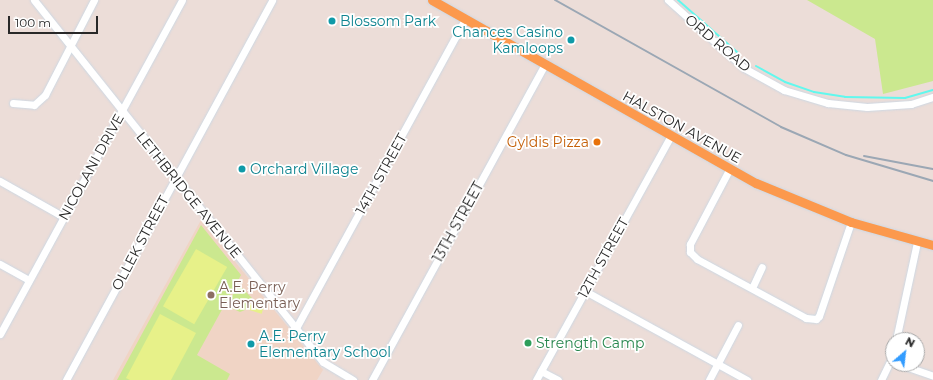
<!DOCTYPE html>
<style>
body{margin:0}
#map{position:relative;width:933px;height:380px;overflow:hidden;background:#ecddd8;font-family:Montserrat,sans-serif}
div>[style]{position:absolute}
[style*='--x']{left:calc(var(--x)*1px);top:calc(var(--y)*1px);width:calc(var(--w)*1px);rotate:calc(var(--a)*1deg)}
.education>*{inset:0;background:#f0d4c5}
.green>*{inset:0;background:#cbe88f}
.pitch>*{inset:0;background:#e7f189;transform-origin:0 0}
.stream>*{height:2px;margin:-1px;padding:0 1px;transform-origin:1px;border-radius:1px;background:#61f8ee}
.roads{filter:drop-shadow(0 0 1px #cdd8e3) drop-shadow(0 0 1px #cdd8e3)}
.minor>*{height:7px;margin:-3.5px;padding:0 3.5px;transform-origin:3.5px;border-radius:3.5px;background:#fff}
.major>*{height:9px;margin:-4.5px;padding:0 4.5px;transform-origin:4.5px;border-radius:4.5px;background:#fc994d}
.rail>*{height:2px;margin:-1px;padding:0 1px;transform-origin:1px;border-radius:1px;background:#9ba7b4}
.dots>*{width:11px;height:11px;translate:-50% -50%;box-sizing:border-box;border:2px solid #fff;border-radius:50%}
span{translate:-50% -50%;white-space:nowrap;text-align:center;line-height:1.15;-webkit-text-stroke:3.5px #fff;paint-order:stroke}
.culture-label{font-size:14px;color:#0d838f}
.left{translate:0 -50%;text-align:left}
.right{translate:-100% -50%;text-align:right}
.street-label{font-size:14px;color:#282828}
.food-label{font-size:14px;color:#c56008}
.education-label{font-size:14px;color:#785e54}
.leisure-label{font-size:14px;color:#27864d}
.north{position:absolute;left:885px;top:332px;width:40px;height:40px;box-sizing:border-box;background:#fff;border:1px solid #a9a9a9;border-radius:50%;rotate:28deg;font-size:11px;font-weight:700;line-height:16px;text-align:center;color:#282828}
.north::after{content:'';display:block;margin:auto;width:14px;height:18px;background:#329cff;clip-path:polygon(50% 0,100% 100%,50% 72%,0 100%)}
.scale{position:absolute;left:8px;top:16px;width:90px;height:18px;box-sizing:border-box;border:2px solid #282828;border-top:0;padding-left:5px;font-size:12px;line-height:14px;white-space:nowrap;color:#282828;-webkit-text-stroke:3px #fff;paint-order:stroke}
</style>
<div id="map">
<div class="education">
<div style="clip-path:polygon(201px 220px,323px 370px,317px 380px,113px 380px)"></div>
</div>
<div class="green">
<div style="clip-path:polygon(807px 0,933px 0,933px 81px,883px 94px,875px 39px)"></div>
<div style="clip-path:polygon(201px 225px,241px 275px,197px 355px,230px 374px,227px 380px,117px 380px)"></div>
<div style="clip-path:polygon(238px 284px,252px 298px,245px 310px,240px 312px,227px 306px)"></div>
</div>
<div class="pitch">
<div style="left:196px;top:249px;width:36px;height:66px;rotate:30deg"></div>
<div style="left:250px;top:304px;width:14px;height:6px;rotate:17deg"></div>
<div style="clip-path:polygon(160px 314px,196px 333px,171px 380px,130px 380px,126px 378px)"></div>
</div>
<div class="stream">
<div style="--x:678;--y:0;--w:79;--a:41.4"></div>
<div style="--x:756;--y:66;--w:33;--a:29"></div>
<div style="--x:785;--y:82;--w:31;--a:19"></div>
<div style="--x:814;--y:92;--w:31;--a:9"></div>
<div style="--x:845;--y:97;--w:60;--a:1"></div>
<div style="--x:905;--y:98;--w:29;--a:-16"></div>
</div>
<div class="roads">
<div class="minor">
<div style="--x:34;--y:0;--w:463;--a:51.4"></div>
<div style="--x:323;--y:362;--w:35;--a:31"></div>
<div style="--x:668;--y:0;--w:102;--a:41.8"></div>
<div style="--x:744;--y:68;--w:46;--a:28.8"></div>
<div style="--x:784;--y:90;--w:46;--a:16.5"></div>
<div style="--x:828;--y:103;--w:39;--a:6"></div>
<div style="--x:867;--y:107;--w:44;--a:-3.9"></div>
<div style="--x:911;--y:104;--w:23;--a:-18"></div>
<div style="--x:13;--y:103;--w:21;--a:5"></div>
<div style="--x:34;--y:105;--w:15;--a:-42"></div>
<div style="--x:45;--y:95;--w:107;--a:-62.7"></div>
<div style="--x:729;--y:170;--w:84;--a:117.8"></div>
<div style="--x:690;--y:244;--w:8;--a:90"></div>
<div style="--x:690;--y:252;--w:10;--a:45"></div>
<div style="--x:697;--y:259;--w:124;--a:28.4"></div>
<div style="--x:806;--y:318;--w:10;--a:6"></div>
<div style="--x:816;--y:319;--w:4;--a:-45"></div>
<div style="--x:819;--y:316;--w:99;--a:-71.2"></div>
<div style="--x:0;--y:181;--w:73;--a:29.4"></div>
<div style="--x:0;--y:264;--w:33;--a:29"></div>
<div style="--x:752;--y:288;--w:23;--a:-65"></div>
<div style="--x:585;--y:291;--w:185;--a:28.8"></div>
<div style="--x:296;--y:328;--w:352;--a:-61.3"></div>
<div style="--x:0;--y:334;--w:380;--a:-61.4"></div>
<div style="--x:896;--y:340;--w:100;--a:-77.9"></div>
<div style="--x:899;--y:364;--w:36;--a:19"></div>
<div style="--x:541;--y:371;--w:19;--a:28"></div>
<div style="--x:66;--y:380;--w:432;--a:-61.5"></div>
<div style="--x:372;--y:380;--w:360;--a:-61.3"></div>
<div style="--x:536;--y:380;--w:277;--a:-61.1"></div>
<div style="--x:709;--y:380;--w:62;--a:-62.2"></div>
<div style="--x:881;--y:380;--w:28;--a:-64"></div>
</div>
<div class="major">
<div style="--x:432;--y:0;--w:372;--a:29.5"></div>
<div style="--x:756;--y:183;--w:103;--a:22.3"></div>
<div style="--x:851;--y:222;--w:85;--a:15.7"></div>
</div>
</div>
<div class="rail">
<div style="--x:555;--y:0;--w:259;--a:29.3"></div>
<div style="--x:781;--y:127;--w:71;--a:23.3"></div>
<div style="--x:846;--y:155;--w:91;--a:16.6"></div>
<div style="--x:864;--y:156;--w:70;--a:10.7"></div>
</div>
<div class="dots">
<div style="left:332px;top:21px;background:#0f9aa8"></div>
<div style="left:571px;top:40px;background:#0f9aa8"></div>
<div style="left:597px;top:142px;background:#e8710a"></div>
<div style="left:242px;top:169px;background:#0f9aa8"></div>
<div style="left:211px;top:295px;background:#8d6e63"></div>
<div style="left:528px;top:343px;background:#2e9e5b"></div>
<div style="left:251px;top:344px;background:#0f9aa8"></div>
</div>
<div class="culture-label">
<span class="left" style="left:340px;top:21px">Blossom Park</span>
<span class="right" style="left:563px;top:40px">Chances Casino<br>Kamloops</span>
<span class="left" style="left:250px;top:169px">Orchard Village</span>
<span class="left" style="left:259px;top:344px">A.E. Perry<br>Elementary School</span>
</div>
<div class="street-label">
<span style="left:718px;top:43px;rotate:40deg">ORD ROAD</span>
<span style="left:682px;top:127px;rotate:29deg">HALSTON AVENUE</span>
<span style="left:91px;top:167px;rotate:-61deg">NICOLANI DRIVE</span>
<span style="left:381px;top:174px;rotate:-61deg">14TH STREET</span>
<span style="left:189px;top:195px;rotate:51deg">LETHBRIDGE AVENUE</span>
<span style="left:458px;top:222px;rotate:-61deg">13TH STREET</span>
<span style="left:140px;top:243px;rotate:-62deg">OLLEK STREET</span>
<span style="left:603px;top:258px;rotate:-61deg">12TH STREET</span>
</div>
<div class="food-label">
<span class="right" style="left:589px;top:142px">Gyldis Pizza</span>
</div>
<div class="education-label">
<span class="left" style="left:219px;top:295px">A.E. Perry<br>Elementary</span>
</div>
<div class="leisure-label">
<span class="left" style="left:536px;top:343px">Strength Camp</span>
</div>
<div class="north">N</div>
<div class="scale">100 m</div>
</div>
